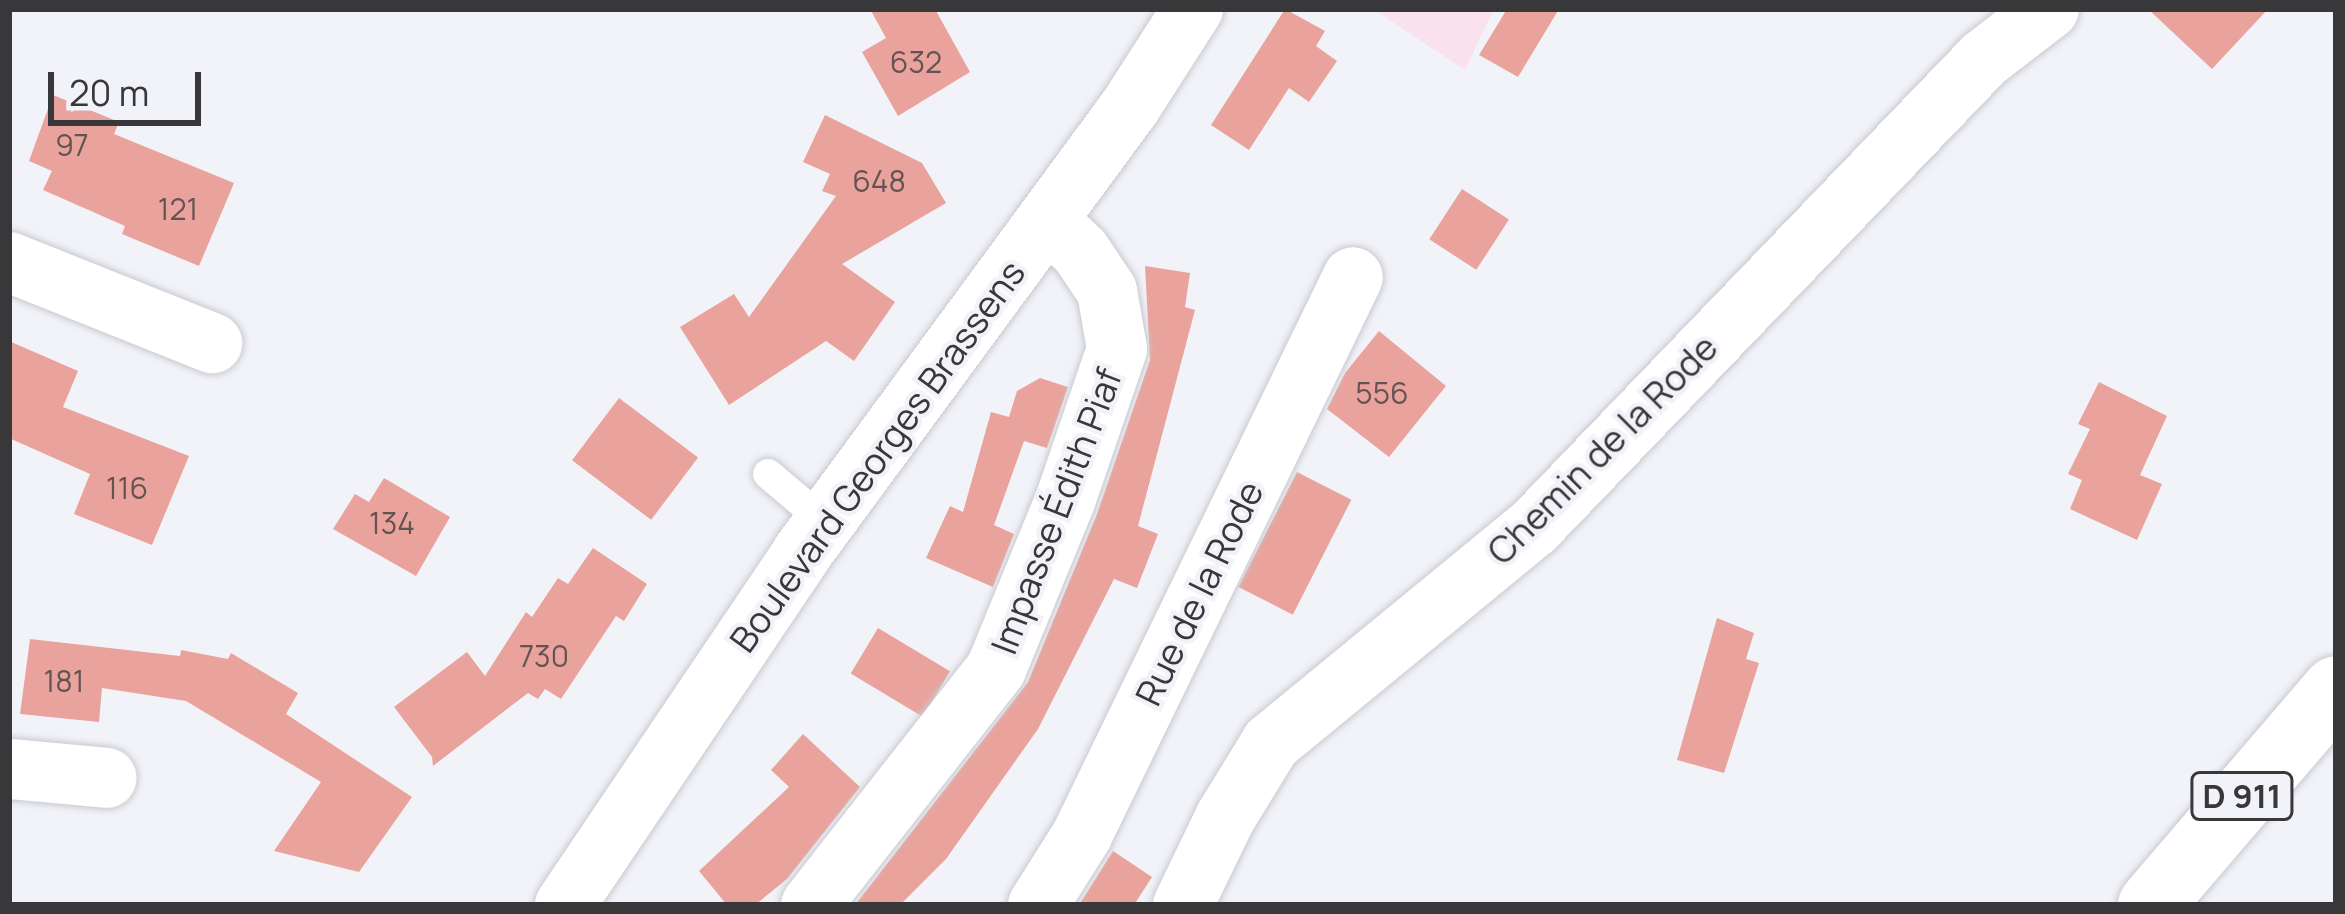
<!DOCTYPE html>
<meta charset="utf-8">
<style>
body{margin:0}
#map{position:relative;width:2345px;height:914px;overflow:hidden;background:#f2f3f9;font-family:Manrope,sans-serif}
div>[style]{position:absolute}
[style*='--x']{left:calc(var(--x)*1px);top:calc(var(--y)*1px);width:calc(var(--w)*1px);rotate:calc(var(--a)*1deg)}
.commercial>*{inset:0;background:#f9e2ee}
.building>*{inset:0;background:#e9a39c;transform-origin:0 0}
.roads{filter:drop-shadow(0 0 3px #c9cad1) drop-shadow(0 0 3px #c9cad1)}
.service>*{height:30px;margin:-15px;padding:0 15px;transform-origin:15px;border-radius:15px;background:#fff}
.minor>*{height:60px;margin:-30px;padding:0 30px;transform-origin:30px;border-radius:30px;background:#fff}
.primary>*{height:66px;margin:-33px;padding:0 33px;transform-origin:33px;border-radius:33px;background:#fff}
span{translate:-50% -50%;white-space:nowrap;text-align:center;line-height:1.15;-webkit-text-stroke:9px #f2f3f9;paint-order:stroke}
.number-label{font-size:30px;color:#645353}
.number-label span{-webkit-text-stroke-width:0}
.shield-label span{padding:3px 9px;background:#f2f3f9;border:3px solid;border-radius:9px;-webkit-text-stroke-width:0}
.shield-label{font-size:33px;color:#38383b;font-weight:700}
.street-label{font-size:36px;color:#38383b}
.frame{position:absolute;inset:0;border:12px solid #38383b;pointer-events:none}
.scale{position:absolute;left:48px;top:72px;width:153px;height:54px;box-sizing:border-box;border:6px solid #38383b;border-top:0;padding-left:15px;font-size:36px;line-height:42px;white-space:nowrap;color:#38383b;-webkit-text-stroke:9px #f2f3f9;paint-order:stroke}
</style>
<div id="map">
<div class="commercial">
<div style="clip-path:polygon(1373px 9px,1494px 9px,1465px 70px)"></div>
</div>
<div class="building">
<div style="clip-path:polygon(870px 9px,935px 9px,970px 72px,898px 116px,862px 52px,886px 38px)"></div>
<div style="clip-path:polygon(1285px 9px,1325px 31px,1316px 46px,1337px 61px,1309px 102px,1289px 88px,1249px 150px,1211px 125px)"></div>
<div style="clip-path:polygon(1507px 9px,1559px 9px,1518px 77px,1479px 55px)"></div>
<div style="clip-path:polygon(2148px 9px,2268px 9px,2212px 69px)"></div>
<div style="clip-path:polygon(53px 95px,119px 122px,114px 134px,234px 183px,199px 266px,122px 234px,125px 226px,43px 190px,52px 171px,29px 161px)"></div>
<div style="clip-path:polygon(825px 115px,922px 163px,946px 203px,842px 264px,895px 302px,854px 361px,826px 341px,729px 405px,680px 327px,734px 294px,749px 317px,836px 196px,822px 191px,830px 174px,803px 162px)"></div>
<div style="left:1462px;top:189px;width:56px;height:60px;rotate:33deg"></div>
<div style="clip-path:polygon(1145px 266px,1190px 273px,1185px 307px,1195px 310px,1138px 526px,1158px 534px,1137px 588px,1114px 579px,1038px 729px,946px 859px,900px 905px,855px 905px,1028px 682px,1097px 514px,1150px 360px)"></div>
<div style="clip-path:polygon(1379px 331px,1446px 386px,1389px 457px,1327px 409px,1345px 373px)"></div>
<div style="clip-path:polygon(9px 341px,78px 371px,63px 407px,189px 456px,152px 545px,74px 514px,90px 474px,9px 438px)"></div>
<div style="clip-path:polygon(1040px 378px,1068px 387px,1047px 448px,1024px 441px,994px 525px,1014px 534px,993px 587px,926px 558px,950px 506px,963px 512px,991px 412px,1009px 417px,1017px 391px)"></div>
<div style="clip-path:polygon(2099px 382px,2167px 416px,2140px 475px,2162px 484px,2137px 540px,2070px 509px,2082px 480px,2068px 474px,2090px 429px,2078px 424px)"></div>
<div style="left:619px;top:398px;width:99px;height:78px;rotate:37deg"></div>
<div style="left:1297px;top:472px;width:61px;height:129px;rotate:27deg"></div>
<div style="clip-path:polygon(384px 478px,450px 517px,416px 576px,333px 529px,355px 494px,369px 502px)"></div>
<div style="clip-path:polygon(593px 548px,647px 584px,624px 621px,616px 616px,561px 699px,545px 689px,538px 699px,528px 693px,433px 766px,432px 757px,394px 707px,467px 652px,485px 676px,526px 612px,532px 617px,558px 578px,568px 584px)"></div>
<div style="clip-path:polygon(1717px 618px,1754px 633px,1746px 659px,1759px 663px,1724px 773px,1677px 760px)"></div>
<div style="left:878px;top:628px;width:84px;height:53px;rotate:31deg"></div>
<div style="clip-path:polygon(30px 639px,180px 656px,181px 650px,228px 659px,231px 653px,298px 693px,286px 714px,412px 797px,359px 872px,274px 851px,321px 782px,186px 701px,102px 688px,99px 722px,20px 714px)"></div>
<div style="clip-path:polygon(803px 734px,860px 787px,787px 879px,755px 905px,727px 905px,699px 871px,789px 787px,771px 770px)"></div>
<div style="clip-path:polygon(1113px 851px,1152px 877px,1134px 905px,1079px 905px)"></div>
</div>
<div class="roads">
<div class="service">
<div style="--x:768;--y:474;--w:75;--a:40.1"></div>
</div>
<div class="minor">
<div style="--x:9;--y:262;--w:219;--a:21.8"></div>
<div style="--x:10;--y:769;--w:97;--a:5.3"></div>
<div style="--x:565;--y:905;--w:424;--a:-56"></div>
<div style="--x:802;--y:553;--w:554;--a:-53.67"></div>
<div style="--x:1130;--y:107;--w:117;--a:-57.3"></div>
<div style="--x:811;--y:905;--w:300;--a:-51.9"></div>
<div style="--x:996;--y:669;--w:182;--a:-67.7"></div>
<div style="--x:1065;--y:501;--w:161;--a:-71.1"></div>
<div style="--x:1117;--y:349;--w:59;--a:-99.8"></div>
<div style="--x:1107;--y:291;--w:47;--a:-123.7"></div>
<div style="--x:1081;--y:252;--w:46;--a:-135.9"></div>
<div style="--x:1038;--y:905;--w:83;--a:-57.8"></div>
<div style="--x:1082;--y:835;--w:620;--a:-64.1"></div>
<div style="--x:1183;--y:905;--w:97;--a:-64.2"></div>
<div style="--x:1225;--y:818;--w:88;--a:-58.5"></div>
<div style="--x:1271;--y:743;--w:339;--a:-39.4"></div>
<div style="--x:1533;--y:528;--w:651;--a:-46.12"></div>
<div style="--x:1984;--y:59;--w:82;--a:-37.6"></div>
</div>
<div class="primary">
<div style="--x:2151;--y:905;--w:284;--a:-49.4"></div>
</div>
</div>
<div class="number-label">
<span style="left:916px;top:62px">632</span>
<span style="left:72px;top:145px">97</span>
<span style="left:879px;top:181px">648</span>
<span style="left:178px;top:209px">121</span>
<span style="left:1382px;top:393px">556</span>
<span style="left:127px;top:488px">116</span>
<span style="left:392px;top:523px">134</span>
<span style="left:544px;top:656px">730</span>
<span style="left:64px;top:681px">181</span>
</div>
<div class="shield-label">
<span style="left:2242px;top:796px">D 911</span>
</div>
<div class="street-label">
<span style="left:1602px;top:449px;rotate:-45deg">Chemin de la Rode</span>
<span style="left:877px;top:456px;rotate:-54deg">Boulevard Georges Brassens</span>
<span style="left:1056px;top:511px;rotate:-69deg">Impasse Édith Piaf</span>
<span style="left:1199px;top:593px;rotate:-64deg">Rue de la Rode</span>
</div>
<div class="frame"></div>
<div class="scale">20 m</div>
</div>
